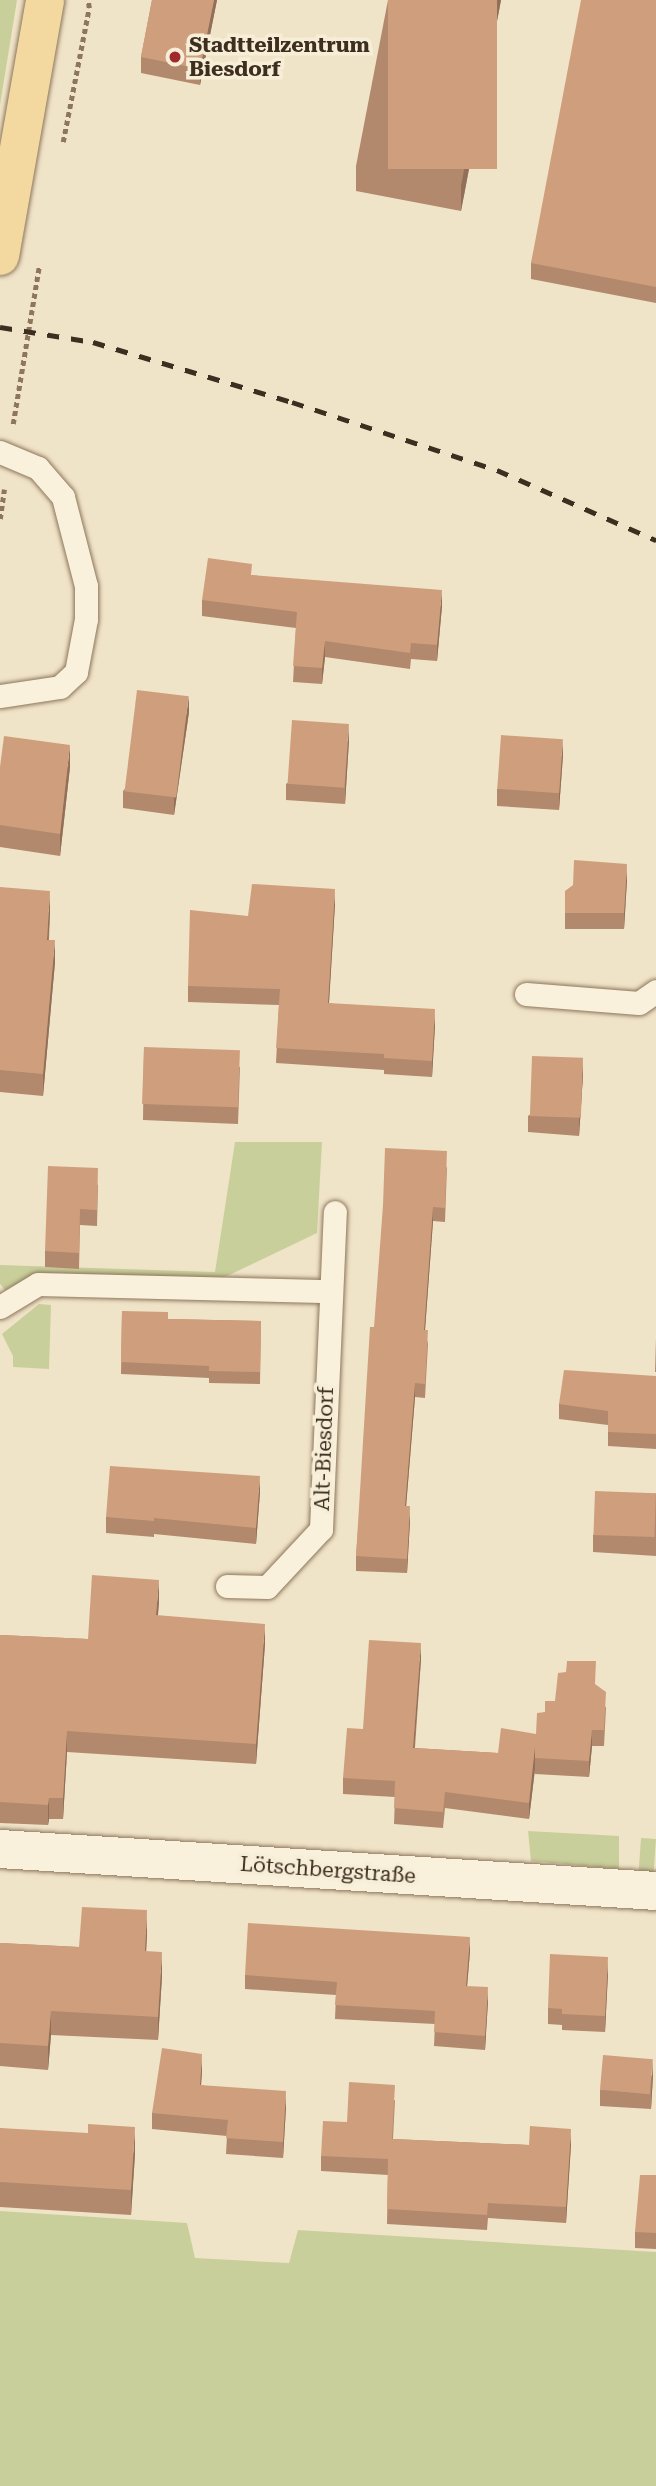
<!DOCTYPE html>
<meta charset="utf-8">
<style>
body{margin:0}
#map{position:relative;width:656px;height:2486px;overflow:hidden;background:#f0e4c8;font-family:"Roboto Serif",serif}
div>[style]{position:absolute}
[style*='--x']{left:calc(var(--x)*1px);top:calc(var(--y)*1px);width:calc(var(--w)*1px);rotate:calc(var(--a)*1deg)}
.green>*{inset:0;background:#c9cf9b;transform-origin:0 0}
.path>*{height:4.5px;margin-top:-2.25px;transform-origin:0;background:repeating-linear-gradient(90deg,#8d765c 0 5px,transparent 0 8.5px)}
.roads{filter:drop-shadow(0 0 2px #8d765c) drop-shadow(0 0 2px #8d765c)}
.service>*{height:23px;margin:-11.5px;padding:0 11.5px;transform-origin:11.5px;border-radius:11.5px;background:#faf1dc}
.minor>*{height:38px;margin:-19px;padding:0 19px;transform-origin:19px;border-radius:19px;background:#faf1dc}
.primary>*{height:38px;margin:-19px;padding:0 19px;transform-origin:19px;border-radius:19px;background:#f3d9a0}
.rail>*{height:5px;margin-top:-2.5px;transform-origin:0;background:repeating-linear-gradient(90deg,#3d2e20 0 12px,transparent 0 24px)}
.wall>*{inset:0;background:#b2896c}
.shaded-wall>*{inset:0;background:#916f58}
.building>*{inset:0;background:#cf9f7d;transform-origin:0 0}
.dots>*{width:19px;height:19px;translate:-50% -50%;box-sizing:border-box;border:4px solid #f7eed8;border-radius:50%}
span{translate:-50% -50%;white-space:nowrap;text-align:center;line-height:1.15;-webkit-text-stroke:7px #f7eed8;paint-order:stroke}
.poi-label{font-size:21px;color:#3d2e20;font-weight:700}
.left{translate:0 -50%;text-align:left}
.street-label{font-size:21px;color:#3d2e20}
</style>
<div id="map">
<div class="green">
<div style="clip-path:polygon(0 0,17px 0,0 105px)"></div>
<div style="clip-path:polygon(235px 1142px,322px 1142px,317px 1233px,223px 1278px,39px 1273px,5px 1290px,0 1284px,0 1265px,215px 1272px)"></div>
<div style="clip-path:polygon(39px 1304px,51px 1305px,49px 1369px,13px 1367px,13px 1356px,2px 1334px)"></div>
<div style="clip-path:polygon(528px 1831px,619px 1836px,619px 1869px,531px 1861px)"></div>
<div style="left:641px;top:1838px;width:15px;height:33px;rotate:4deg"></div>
<div style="clip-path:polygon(0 2211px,187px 2223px,195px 2258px,289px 2263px,298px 2230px,656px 2252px,656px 2486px,0 2486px)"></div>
</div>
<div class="path">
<div style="--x:63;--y:142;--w:136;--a:-79"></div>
<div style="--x:89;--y:8;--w:8;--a:-97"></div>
<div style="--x:13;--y:424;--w:159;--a:-80.6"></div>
<div style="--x:0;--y:519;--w:30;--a:-82"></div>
</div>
<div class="roads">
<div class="service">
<div style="--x:0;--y:452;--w:41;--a:22.8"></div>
<div style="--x:38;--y:468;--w:38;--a:49"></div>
<div style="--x:63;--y:497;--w:92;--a:75.5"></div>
<div style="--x:86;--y:586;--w:33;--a:90"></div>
<div style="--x:86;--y:619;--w:54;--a:100.7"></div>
<div style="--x:76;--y:672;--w:22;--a:137"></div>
<div style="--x:60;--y:687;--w:61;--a:171.5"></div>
<div style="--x:526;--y:994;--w:113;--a:4.6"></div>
<div style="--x:639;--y:1003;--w:21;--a:-35"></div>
<div style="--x:0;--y:1307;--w:44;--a:-31.2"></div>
<div style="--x:38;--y:1284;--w:293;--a:1.4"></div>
<div style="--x:227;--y:1586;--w:40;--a:1.4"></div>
<div style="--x:267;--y:1587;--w:79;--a:-47"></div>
<div style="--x:321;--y:1529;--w:317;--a:-87.5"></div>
</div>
<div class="minor">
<div style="--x:0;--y:1849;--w:657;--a:3.66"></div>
</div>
<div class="primary">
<div style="--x:0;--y:256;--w:260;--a:-80"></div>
</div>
</div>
<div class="rail">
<div style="--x:0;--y:327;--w:94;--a:9.2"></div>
<div style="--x:93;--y:342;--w:208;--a:16.8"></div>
<div style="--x:292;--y:402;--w:216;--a:18.4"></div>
<div style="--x:497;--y:470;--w:174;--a:23.8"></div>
</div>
<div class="wall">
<div style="clip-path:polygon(152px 0,217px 0,200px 85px,141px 73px,141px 57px)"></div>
<div style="clip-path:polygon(388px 0,501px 0,461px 211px,356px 191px,356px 166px)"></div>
<div style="clip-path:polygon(656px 0,656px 303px,531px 279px,531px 263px)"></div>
<div style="clip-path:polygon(252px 575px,442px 606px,437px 661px,411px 659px,410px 669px,325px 657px,322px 684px,293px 682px,296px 628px,202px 616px,202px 600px)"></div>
<div style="clip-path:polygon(189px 712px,174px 815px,123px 808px,123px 791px)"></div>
<div style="clip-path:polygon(349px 740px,345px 804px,286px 800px,286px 784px)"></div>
<div style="clip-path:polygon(563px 755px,559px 810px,497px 806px,497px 789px)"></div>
<div style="clip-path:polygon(0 767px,70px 767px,60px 856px,0 847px)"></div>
<div style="clip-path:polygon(627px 880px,624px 929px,565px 929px,565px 891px)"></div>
<div style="clip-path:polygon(0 887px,50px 913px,49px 940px,55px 962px,43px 1096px,0 1092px)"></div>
<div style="clip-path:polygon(335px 904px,329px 1003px,435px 1025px,432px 1077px,384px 1074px,384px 1070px,276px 1063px,279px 1005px,188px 1002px,188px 986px,248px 916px)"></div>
<div style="clip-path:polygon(144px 1047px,240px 1067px,238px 1124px,143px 1120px)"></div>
<div style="clip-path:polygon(583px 1075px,579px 1136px,528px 1132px,528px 1116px)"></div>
<div style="clip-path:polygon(447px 1166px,445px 1222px,433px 1221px,425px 1330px,428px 1344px,425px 1398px,415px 1397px,406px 1506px,410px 1521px,407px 1573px,356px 1571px,356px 1556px,374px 1327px)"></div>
<div style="clip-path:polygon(98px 1184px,97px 1226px,80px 1225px,79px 1269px,45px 1267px,45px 1251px)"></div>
<div style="clip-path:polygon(122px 1311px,168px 1319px,261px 1321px,260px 1384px,209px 1383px,209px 1378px,121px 1374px)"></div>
<div style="clip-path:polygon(656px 1338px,656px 1372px,655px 1372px)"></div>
<div style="clip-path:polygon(656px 1376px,656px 1449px,608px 1446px,608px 1425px,559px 1419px,559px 1404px)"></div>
<div style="clip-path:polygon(260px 1492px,256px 1544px,154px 1534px,154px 1537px,106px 1533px,106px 1517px)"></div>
<div style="clip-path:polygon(656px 1493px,656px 1556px,593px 1552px,593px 1535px)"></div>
<div style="clip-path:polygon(159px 1601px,158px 1616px,265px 1644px,256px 1764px,67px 1752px,63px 1819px,49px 1819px,48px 1825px,0 1823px,0 1635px,88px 1639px)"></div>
<div style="clip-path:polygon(421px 1659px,415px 1748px,498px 1753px,536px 1734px,545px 1712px,555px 1701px,595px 1685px,606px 1708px,604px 1746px,592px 1746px,589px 1777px,535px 1774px,535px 1769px,529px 1819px,445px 1808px,443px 1828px,394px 1824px,395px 1797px,343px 1794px,343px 1778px,363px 1729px)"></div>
<div style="clip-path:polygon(147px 1934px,146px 1951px,162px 1976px,158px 2040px,51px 2035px,48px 2070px,0 2066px,0 1943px,79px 1947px)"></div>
<div style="clip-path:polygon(470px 1951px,467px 1986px,488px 2001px,485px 2050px,434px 2046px,435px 2024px,335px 2019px,336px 1995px,245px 1989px,245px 1975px)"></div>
<div style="clip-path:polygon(608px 1973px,605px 2032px,562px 2030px,562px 2025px,548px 2024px,548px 2008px)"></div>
<div style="clip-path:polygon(202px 2071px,201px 2085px,286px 2107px,283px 2158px,226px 2154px,227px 2136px,152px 2129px,152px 2113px)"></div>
<div style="clip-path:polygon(653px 2075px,651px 2109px,600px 2106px,600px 2090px)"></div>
<div style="clip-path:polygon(395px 2100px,393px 2139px,529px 2145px,571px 2144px,566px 2223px,488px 2218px,487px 2230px,387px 2224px,388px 2175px,321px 2171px,321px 2156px,347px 2122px)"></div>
<div style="clip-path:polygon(0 2128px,135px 2153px,131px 2215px,0 2207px)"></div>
<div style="clip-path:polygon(656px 2175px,656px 2249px,635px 2248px,635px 2232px)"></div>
</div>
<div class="shaded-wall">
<div style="clip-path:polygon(214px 0,217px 0,200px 85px,200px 69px)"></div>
<div style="clip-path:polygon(497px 0,501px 0,461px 211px,461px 186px)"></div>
<div style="clip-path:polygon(442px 590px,442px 606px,437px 661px,437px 645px)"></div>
<div style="clip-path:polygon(325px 641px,325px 657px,322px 684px,322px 668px)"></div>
<div style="clip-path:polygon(189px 696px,189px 712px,174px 815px,174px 799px)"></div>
<div style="clip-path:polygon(349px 724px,349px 740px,345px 804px,345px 787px)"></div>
<div style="clip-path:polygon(563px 739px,563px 755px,559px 810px,559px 794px)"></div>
<div style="clip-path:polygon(70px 745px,70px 767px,60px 856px,60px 834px)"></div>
<div style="clip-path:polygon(627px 864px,627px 880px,624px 929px,624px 913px)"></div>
<div style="clip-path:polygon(335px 889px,335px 904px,328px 1019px,328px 1003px)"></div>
<div style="clip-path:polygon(50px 891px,50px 913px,47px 961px,47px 940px)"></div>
<div style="clip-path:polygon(55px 940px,55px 962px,43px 1096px,43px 1074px)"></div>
<div style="clip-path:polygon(435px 1009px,435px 1025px,432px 1077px,432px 1061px)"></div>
<div style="clip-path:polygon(583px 1058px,583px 1075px,579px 1136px,579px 1120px)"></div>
<div style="clip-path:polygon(433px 1207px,433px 1221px,424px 1344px,424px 1330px)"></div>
<div style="clip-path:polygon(415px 1383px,415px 1397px,405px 1520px,405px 1506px)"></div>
<div style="clip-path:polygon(260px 1476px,260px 1492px,256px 1544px,256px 1528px)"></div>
<div style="clip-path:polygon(410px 1506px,410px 1521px,407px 1573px,407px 1559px)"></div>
<div style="clip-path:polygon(159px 1580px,159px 1601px,156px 1636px,156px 1615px)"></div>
<div style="clip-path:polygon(265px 1624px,265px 1644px,256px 1764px,256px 1744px)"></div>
<div style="clip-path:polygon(421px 1643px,421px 1659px,413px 1764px,413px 1748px)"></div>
<div style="clip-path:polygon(592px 1730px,592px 1746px,589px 1777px,589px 1761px)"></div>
<div style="clip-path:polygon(67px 1731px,67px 1752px,63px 1819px,63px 1798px)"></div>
<div style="clip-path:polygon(535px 1746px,535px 1769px,529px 1819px,529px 1803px)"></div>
<div style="clip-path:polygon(49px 1798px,49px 1819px,48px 1825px,48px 1805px)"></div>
<div style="clip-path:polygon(147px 1910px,147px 1934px,145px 1975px,145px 1951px)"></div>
<div style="clip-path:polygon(470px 1937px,470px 1951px,466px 2000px,466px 1986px)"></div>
<div style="clip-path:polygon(162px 1952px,162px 1976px,158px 2040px,158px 2017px)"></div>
<div style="clip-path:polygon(608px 1957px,608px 1973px,605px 2032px,605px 2016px)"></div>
<div style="clip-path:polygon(488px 1987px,488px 2001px,485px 2050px,485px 2036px)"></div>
<div style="clip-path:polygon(51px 2011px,51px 2035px,48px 2070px,48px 2046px)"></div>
<div style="clip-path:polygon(202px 2054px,202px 2071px,200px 2101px,200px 2085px)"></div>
<div style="clip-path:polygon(653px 2059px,653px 2075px,651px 2109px,651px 2093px)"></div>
<div style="clip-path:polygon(286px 2091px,286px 2107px,283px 2158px,283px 2142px)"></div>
<div style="clip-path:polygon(135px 2127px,135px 2153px,131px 2215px,131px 2190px)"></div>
<div style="clip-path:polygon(571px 2129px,571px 2144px,566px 2223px,566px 2207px)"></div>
</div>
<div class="building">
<div style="clip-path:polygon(152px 0,214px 0,200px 69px,141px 57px)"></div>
<div style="left:388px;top:0;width:109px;height:169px"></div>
<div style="clip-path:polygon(581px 0,656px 0,656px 287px,531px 263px)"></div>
<div style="clip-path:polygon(208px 558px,252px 564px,251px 575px,442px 590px,437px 645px,411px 643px,410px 653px,325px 641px,322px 668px,293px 666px,297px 612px,202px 600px)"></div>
<div style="left:137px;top:690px;width:52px;height:102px;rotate:7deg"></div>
<div style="left:292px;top:720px;width:57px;height:64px;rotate:4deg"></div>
<div style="left:501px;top:735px;width:62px;height:54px;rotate:4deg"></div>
<div style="clip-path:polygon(4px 736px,70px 745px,60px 834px,0 825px,0 767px)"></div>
<div style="clip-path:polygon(574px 860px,627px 864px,624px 913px,565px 913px,565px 891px,573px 885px)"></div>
<div style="clip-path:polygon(252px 884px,335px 889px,328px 1003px,435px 1009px,432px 1061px,384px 1058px,384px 1054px,276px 1048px,280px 989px,188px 986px,190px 910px,248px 916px)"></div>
<div style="clip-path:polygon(0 887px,50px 891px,47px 940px,55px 940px,43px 1074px,0 1070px)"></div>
<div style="left:144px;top:1047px;width:96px;height:57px;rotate:2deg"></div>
<div style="left:532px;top:1056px;width:51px;height:60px;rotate:2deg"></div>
<div style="clip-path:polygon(385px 1148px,447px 1151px,445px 1208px,433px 1207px,424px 1330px,428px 1330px,425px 1384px,415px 1383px,405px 1506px,410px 1506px,407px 1559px,356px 1556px,370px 1327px,374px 1327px,383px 1205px)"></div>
<div style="clip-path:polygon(48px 1166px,98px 1168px,97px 1210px,80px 1209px,79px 1253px,45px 1251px)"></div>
<div style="clip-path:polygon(122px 1311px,168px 1312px,168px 1319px,261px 1321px,260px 1372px,209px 1371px,209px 1366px,121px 1362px)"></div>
<div style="clip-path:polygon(564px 1370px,656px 1376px,656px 1434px,608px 1432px,608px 1411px,559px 1404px)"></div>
<div style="clip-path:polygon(110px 1466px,260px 1476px,256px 1528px,154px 1518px,154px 1521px,106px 1517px)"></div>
<div style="left:595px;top:1491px;width:61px;height:44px;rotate:2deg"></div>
<div style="clip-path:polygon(92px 1575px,159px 1580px,156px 1615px,265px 1624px,256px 1744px,67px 1731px,63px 1798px,49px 1798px,48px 1805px,0 1802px,0 1635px,88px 1639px)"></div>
<div style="clip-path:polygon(369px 1640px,421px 1643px,413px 1748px,498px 1753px,501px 1728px,536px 1734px,537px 1713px,545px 1712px,545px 1701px,555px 1701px,558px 1673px,566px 1672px,567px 1661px,596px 1661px,595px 1684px,606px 1692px,604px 1730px,592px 1730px,589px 1761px,535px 1758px,535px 1746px,529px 1803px,445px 1792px,443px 1812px,394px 1808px,395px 1781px,343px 1778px,347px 1728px,363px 1729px)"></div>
<div style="clip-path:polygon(82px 1907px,147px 1910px,145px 1951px,162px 1952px,158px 2017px,51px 2011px,48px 2046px,0 2043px,0 1943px,79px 1947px)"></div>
<div style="clip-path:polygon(248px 1923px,470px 1937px,466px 1986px,488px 1987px,485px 2036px,434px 2032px,435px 2011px,335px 2005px,337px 1982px,245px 1975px)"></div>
<div style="clip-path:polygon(550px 1954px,608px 1957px,605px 2016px,562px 2014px,562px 2009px,548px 2008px)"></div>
<div style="clip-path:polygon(162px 2048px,202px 2054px,200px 2085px,286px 2091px,283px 2142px,226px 2138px,228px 2120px,152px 2113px)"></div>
<div style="left:603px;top:2055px;width:50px;height:35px;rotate:5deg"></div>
<div style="clip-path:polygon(349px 2082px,395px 2085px,392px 2139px,529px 2145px,530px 2126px,571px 2129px,566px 2207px,488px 2203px,487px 2215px,387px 2209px,388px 2159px,321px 2156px,323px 2121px,347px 2122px)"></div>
<div style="clip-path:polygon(88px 2124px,135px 2127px,131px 2190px,0 2182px,0 2128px,88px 2133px)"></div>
<div style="clip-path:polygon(640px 2175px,656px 2175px,656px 2233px,635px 2232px)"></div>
</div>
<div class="dots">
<div style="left:175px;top:57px;background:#9e2a2b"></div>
</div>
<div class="poi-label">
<span class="left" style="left:189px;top:57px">Stadtteilzentrum<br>Biesdorf</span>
</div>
<div class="street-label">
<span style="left:324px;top:1449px;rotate:-88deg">Alt-Biesdorf</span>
<span style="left:328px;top:1870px;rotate:4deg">Lötschbergstraße</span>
</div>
</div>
